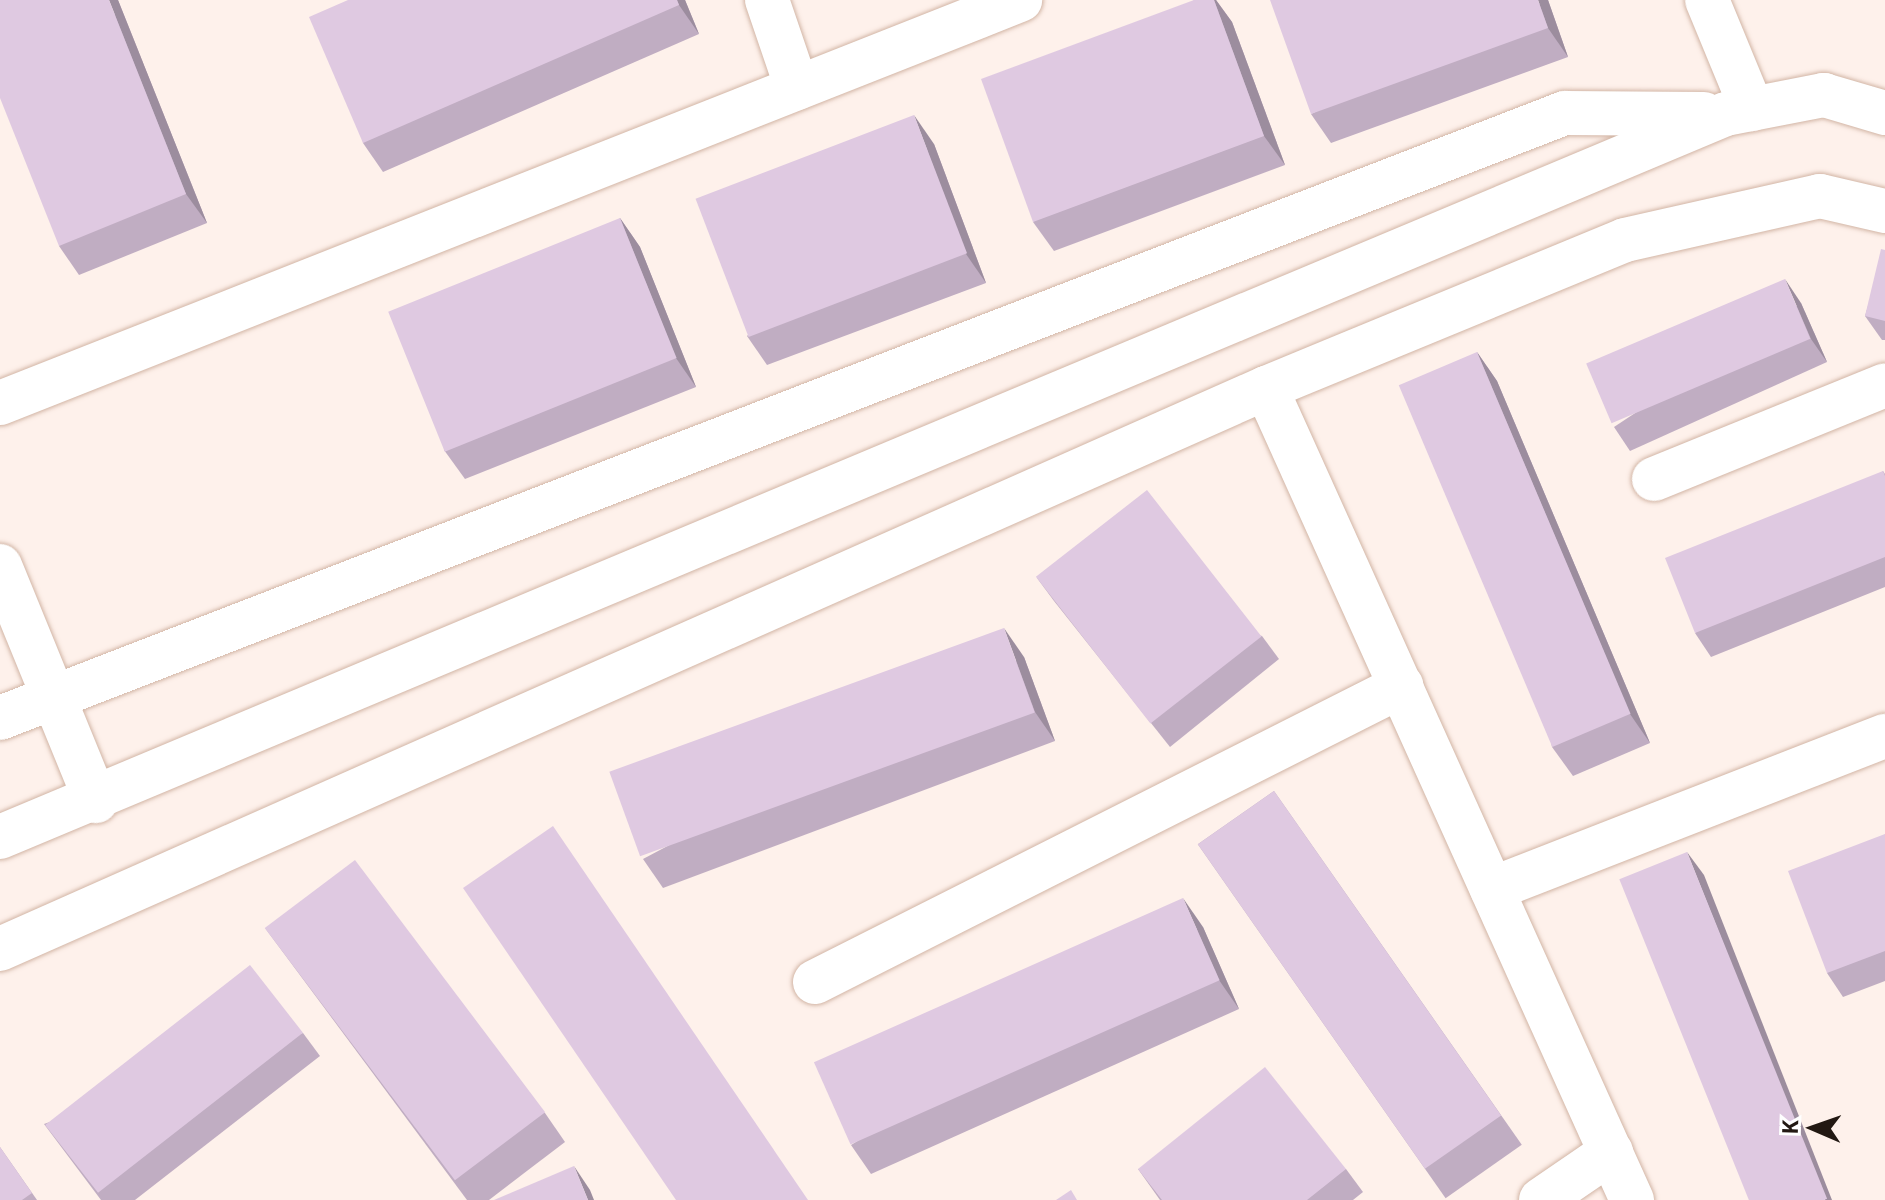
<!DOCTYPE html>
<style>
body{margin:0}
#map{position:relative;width:1885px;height:1200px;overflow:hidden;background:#fef1eb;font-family:"Noto Sans",sans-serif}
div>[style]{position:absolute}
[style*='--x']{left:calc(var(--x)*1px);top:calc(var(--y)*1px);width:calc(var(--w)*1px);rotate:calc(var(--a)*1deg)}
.roads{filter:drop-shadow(0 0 2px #d2b5a5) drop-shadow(0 0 2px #d2b5a5)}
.street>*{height:44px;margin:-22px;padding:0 22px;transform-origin:22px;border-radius:22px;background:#fff}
.wall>*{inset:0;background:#c0adc2;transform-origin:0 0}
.shaded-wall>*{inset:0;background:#9c8d9e}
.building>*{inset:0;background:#dfc9e1;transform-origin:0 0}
span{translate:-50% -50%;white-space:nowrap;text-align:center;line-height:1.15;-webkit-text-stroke:6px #fff;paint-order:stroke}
.north{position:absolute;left:1773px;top:1088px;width:80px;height:80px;-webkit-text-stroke:6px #fff;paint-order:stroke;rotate:272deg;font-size:22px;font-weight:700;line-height:32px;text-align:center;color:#221812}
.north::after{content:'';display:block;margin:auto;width:28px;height:36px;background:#221812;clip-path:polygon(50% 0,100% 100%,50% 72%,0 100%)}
</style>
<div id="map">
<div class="roads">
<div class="street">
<div style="--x:767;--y:0;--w:93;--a:71.2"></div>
<div style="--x:1707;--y:0;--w:118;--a:67.6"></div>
<div style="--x:1266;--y:388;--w:891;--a:65.74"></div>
<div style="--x:0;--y:403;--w:1097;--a:-21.56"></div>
<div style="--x:1654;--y:479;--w:249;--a:-22.1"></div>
<div style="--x:0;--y:566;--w:254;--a:67.8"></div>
<div style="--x:0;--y:718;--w:1678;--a:-21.14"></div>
<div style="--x:1565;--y:113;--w:139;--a:0.4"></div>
<div style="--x:0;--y:837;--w:1871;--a:-22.73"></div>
<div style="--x:1726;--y:114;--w:100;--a:-11"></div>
<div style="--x:1824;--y:95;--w:64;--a:16.4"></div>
<div style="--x:1492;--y:889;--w:422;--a:-21.3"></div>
<div style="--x:0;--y:949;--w:1385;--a:-23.9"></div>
<div style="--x:1266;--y:388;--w:388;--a:-22.4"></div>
<div style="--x:1625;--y:240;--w:200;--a:-12.7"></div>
<div style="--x:1820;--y:196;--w:67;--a:13"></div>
<div style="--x:815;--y:982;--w:657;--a:-26.8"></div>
<div style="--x:1541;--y:1200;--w:85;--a:-34.4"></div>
</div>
</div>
<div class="wall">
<div style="clip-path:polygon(118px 0,207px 223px,79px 275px,59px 246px)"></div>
<div style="clip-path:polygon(348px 0,685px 0,699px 34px,383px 172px,363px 143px)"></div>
<div style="clip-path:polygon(1194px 0,1216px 0,1232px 22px,1285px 165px,1054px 251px,1033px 222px)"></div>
<div style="clip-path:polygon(1548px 0,1568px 57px,1331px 143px,1311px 114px)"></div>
<div style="clip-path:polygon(934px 144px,986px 283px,767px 365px,747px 336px)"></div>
<div style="clip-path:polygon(620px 218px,640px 247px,696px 387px,465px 479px,444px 450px)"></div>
<div style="clip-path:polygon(1885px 250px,1885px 340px,1882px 340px,1865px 316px)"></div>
<div style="clip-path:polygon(1801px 303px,1827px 362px,1630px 451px,1614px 427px)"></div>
<div style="clip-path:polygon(1477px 352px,1497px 381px,1650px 743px,1573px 776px,1552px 747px)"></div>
<div style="clip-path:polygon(1883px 471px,1885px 474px,1885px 587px,1711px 657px,1695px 633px)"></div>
<div style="clip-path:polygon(1037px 578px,1262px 636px,1279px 659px,1170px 747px,1054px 601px)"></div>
<div style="clip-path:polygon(1024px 657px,1055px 741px,663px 888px,643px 859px)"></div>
<div style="left:1274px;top:791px;width:432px;height:93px;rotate:55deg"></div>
<div style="clip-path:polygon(1885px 834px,1885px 981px,1843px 997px,1827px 973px)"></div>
<div style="clip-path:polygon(1203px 927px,1239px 1009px,871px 1174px,851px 1145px)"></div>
<div style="clip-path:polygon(265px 928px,545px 1113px,565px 1142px,489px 1200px,467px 1200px)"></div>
<div style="clip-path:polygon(303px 1033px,320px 1056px,135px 1200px,101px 1200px,44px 1124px)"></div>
<div style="clip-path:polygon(0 1147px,37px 1200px,0 1200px)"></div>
<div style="clip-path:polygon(1138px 1169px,1346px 1169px,1363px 1192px,1353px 1200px,1160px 1200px)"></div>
</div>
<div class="shaded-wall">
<div style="clip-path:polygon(109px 0,118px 0,207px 223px,186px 194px)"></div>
<div style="clip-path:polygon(677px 0,685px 0,699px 34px,679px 5px)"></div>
<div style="clip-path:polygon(1214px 0,1216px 0,1232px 22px,1285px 165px,1264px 136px)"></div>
<div style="clip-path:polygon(1538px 0,1548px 0,1568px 57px,1548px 28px)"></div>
<div style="clip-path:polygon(914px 115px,934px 144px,986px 283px,966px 254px)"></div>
<div style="clip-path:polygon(620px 218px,640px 247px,696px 387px,676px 358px)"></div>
<div style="clip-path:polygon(1785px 279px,1801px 303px,1827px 362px,1811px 339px)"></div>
<div style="clip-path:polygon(1477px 352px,1497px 381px,1650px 743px,1630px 714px)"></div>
<div style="clip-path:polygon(1004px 628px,1024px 657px,1055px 741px,1035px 712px)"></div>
<div style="clip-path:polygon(1687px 852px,1704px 875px,1832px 1200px,1825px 1200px)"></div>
<div style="clip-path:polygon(1183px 898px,1203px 927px,1239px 1009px,1219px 980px)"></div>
<div style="clip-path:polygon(574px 1166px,590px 1190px,594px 1200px,588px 1200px)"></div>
</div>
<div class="building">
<div style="clip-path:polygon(0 0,109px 0,186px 194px,59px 246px,0 98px)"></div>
<div style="clip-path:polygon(348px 0,677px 0,679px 5px,363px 143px,309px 17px)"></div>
<div style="clip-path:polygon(1194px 0,1214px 0,1264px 136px,1033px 222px,981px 79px)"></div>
<div style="clip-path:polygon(1270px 0,1538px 0,1548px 28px,1311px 114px)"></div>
<div style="left:914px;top:115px;width:148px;height:234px;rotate:69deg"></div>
<div style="left:620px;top:218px;width:151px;height:250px;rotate:68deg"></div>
<div style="clip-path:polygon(1881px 249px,1885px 250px,1885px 321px,1865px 316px)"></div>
<div style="left:1785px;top:279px;width:65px;height:216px;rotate:67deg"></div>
<div style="left:1477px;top:352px;width:393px;height:85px;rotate:67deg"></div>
<div style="clip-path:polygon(1883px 471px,1885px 476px,1885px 557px,1695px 633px,1665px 558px)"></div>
<div style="left:1147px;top:490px;width:186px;height:141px;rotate:52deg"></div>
<div style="left:1004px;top:628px;width:90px;height:420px;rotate:70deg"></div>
<div style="left:1274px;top:791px;width:396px;height:93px;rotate:55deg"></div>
<div style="clip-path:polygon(553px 826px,808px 1200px,676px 1200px,463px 888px)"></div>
<div style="clip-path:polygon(1885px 834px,1885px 951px,1827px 973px,1788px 871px)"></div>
<div style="left:1687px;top:852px;width:374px;height:73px;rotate:68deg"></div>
<div style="left:355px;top:860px;width:316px;height:113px;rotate:53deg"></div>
<div style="left:1183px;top:898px;width:90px;height:404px;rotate:66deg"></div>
<div style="left:250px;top:965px;width:86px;height:260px;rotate:52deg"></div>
<div style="clip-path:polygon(1265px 1067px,1346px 1169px,1307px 1200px,1162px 1200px,1138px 1169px)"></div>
<div style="clip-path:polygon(0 1147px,32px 1193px,22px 1200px,0 1200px)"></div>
<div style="clip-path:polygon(574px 1166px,588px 1200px,494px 1200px)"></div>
<div style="clip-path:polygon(1071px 1190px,1077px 1200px,1056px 1200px)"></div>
</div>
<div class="north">K</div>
</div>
